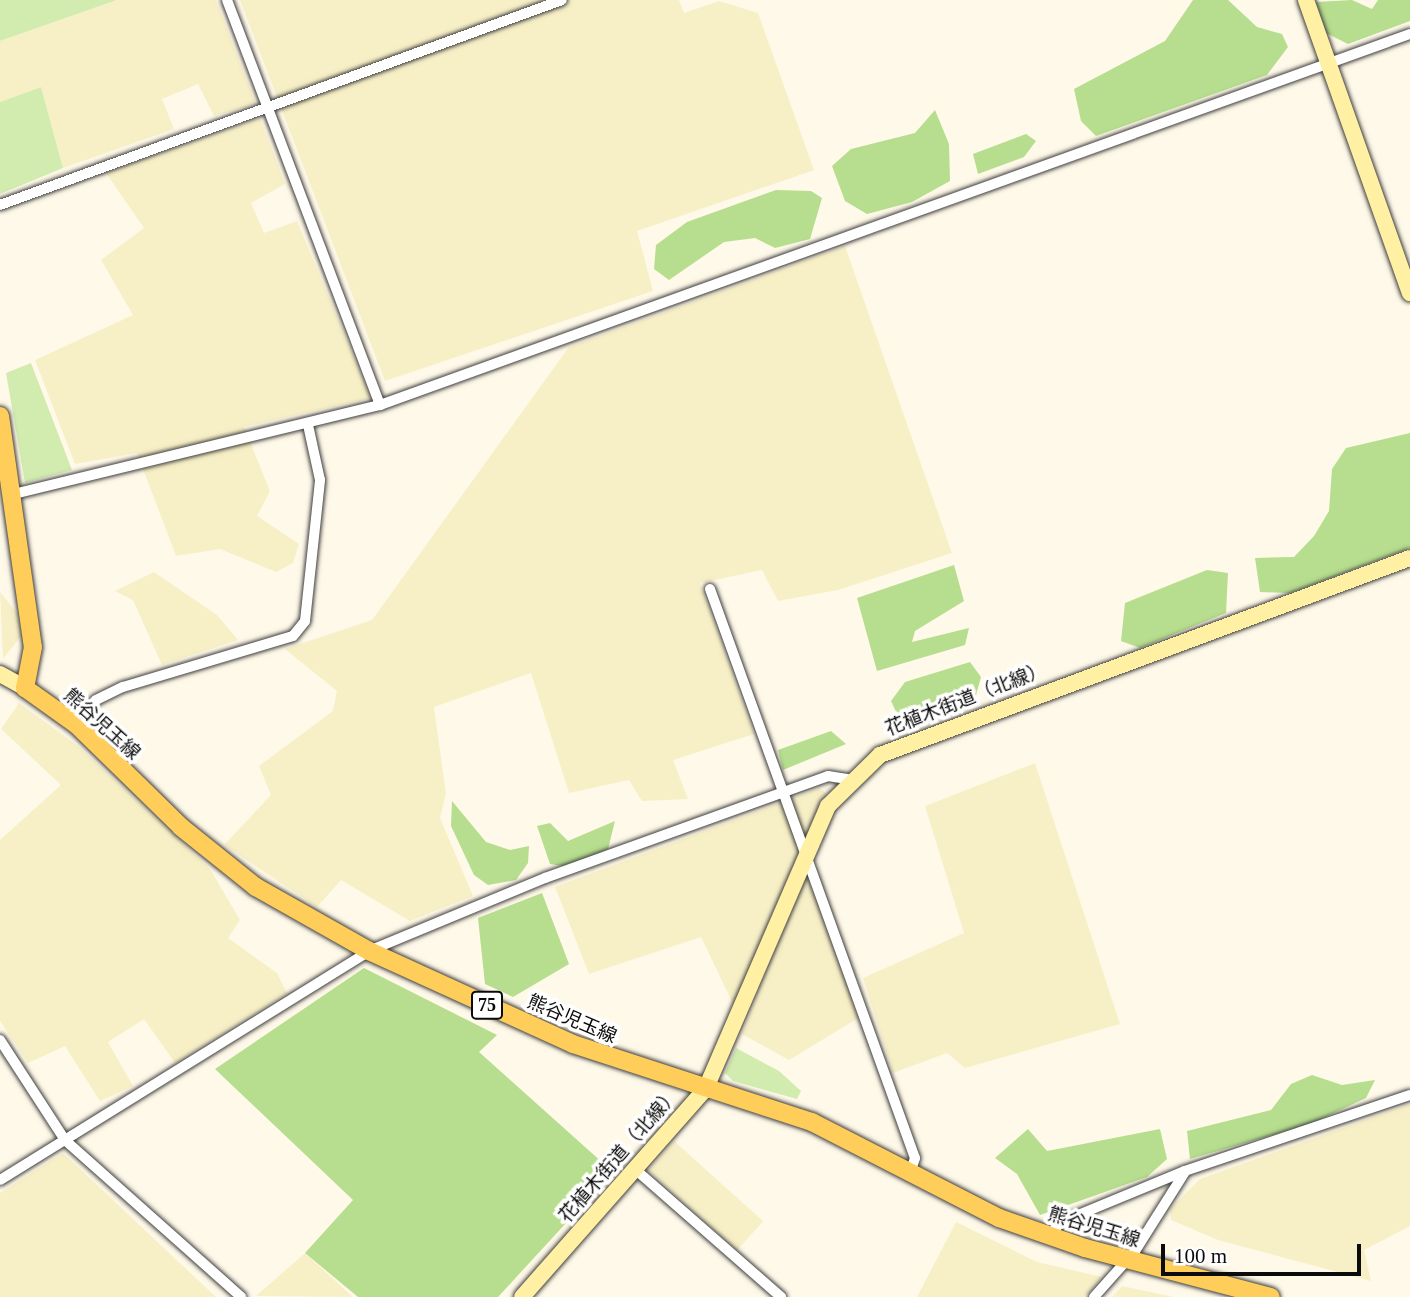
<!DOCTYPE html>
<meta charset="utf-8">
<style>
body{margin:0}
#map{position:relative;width:1410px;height:1297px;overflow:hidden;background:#fff9e9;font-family:"Times New Roman","Noto Sans JP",serif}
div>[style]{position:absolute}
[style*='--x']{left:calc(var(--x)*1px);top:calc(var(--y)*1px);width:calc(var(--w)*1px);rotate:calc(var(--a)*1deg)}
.farmland>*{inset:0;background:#f7f0c7;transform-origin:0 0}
.green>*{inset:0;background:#d2ecb0}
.forest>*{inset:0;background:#b6de8e}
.roads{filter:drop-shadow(0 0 2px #3e3e3e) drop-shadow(0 0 2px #3e3e3e)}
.street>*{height:10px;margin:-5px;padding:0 5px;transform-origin:5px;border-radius:5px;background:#fff}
.secondary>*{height:16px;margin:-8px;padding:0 8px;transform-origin:8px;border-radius:8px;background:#fff0a4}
.primary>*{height:18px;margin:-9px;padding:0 9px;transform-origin:9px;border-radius:9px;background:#ffcd59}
span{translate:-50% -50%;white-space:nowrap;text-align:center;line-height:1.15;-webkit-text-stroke:7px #fff;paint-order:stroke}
.shield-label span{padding:2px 5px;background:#fff;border:2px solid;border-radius:5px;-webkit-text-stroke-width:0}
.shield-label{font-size:18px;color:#0b0b0b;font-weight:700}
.street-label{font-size:19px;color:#0b0b0b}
.scale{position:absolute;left:1161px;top:1244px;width:200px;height:32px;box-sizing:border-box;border:4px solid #0b0b0b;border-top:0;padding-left:9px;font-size:21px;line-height:24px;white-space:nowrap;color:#0b0b0b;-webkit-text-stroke:5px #fff;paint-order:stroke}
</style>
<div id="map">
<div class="farmland">
<div style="clip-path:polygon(117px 0,216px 0,256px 104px,214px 116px,198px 84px,162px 99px,174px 129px,63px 168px,41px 87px,0 102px,0 41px)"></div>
<div style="clip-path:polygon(240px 0,679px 0,684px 13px,719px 1px,758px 13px,814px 170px,637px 231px,653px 291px,385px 381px)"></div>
<div style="clip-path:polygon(260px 118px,285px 184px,251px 203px,264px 233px,297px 221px,371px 398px,244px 427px,270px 491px,257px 516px,299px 544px,293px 563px,276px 572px,220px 549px,176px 556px,137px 453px,75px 464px,35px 360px,133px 315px,101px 260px,144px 228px,106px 173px)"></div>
<div style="clip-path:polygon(845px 246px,952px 553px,838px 590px,778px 601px,762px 570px,700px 583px,754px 734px,673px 760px,688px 799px,642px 801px,629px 780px,569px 793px,531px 673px,434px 707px,446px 794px,440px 818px,473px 896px,410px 921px,341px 880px,317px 907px,224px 845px,271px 795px,259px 766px,333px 711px,337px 691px,285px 649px,372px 620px,569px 347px)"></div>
<div style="clip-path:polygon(154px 572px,217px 615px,238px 640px,162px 665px,133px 600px,115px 591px)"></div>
<div style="clip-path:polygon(0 592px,17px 613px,21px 636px,3px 659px)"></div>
<div style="clip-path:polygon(19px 703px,78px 746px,210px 869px,240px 920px,228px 938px,277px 973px,287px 993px,175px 1063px,144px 1019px,108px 1042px,133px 1086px,100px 1101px,65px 1046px,28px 1063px,0 1021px,0 840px,61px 785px,1px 729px)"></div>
<div style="clip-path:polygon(1035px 763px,1120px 1024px,965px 1068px,947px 1053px,893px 1073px,863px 978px,964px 933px,925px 806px)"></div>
<div style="clip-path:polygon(819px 788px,826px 793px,735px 1008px,701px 937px,589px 974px,555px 887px)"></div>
<div style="clip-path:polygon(806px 868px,860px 1017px,789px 1060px,742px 1034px)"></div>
<div style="clip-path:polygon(1410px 1104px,1410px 1226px,1364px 1250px,1371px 1281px,1218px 1240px,1171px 1220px,1170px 1209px,1200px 1179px)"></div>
<div style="left:674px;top:1141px;width:120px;height:39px;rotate:42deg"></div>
<div style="clip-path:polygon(63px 1153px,216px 1297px,0 1297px,0 1193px)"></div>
<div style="clip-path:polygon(956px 1222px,1037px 1262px,1102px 1277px,1084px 1297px,917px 1297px)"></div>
<div style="clip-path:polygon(305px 1253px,353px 1297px,256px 1296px)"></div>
<div style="clip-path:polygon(1122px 1286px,1174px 1297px,1112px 1297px)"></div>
</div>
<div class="green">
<div style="clip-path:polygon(0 0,117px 0,0 41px)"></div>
<div style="clip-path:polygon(41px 87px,63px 168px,0 194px,0 102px)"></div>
<div style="clip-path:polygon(31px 363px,72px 470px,25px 483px,6px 373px)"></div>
<div style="clip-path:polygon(736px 1048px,779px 1071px,801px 1091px,797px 1099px,733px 1081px,725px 1073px)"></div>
</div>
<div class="forest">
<div style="clip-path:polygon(1193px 0,1228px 0,1257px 27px,1282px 34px,1288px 47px,1267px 75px,1096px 136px,1081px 121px,1074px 89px,1165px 41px)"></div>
<div style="clip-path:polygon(1352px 0,1372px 9px,1378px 0,1410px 0,1410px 21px,1348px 44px,1326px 33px,1316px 2px)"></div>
<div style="clip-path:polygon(935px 110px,949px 144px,950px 181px,912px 202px,867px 214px,845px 201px,832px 166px,851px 149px,915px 133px)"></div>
<div style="clip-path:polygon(1026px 134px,1036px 141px,1024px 157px,978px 174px,973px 154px)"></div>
<div style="clip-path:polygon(776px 190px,811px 191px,822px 198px,810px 239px,775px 248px,755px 238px,724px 242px,669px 280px,654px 269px,656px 245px,687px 222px)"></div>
<div style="clip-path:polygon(1410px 433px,1410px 548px,1290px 593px,1260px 592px,1255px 558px,1294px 557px,1314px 536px,1329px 511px,1332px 469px,1346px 448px)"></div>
<div style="clip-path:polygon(954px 565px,964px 601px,915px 631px,912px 642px,969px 628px,965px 645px,877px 671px,857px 598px)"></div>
<div style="clip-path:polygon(1207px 570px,1228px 573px,1226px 613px,1140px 648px,1121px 641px,1125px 603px)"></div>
<div style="clip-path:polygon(970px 662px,981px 677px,975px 699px,948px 714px,914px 724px,900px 720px,891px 701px,905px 682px)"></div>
<div style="clip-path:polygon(831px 731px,846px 744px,783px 770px,778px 750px)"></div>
<div style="clip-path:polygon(452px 801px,486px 842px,510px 850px,529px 846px,528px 863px,516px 880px,488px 885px,474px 875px,451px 826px)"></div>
<div style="clip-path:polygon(615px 821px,608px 849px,586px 862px,563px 866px,550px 864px,537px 826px,550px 823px,568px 841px)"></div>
<div style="clip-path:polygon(542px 893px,569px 964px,513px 997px,485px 984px,478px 918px)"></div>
<div style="clip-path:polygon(364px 968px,497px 1035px,479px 1052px,613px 1172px,498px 1297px,358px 1297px,305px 1253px,353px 1200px,215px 1069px)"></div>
<div style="clip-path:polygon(1312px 1075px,1342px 1085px,1375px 1080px,1366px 1098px,1310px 1124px,1190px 1159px,1187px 1131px,1271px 1110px,1291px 1084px)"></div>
<div style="clip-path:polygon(1028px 1129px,1047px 1151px,1160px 1129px,1167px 1159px,1147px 1177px,1040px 1215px,1017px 1174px,995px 1158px)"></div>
</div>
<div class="roads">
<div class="street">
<div style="--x:227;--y:0;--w:433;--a:69.3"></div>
<div style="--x:0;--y:205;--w:598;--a:-20.04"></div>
<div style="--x:14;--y:494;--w:377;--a:-13.7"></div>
<div style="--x:380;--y:405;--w:1095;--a:-19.81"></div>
<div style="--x:710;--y:589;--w:605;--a:70.19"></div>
<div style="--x:915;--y:1158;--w:16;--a:108"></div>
<div style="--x:77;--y:725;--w:31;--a:-53"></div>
<div style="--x:96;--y:700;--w:30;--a:-26"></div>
<div style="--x:123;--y:687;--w:177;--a:-16.7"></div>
<div style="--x:293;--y:636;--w:19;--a:-51"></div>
<div style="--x:305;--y:621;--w:142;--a:-83.9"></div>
<div style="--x:320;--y:480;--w:56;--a:-102.3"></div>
<div style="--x:0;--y:1040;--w:119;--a:57"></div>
<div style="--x:65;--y:1140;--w:236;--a:41.7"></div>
<div style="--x:636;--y:1170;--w:193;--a:41.2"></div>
<div style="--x:0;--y:1180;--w:434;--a:-31.8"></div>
<div style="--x:369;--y:951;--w:191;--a:-22.5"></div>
<div style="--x:545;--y:878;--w:301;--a:-19.8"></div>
<div style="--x:828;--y:776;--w:24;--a:9"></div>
<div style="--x:1048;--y:1236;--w:19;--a:-47"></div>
<div style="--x:1061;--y:1222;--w:134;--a:-22.4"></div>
<div style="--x:1185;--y:1171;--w:237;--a:-18.7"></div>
<div style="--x:1094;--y:1297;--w:62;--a:-48.3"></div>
<div style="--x:1135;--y:1251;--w:93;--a:-57.7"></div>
</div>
<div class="secondary">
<div style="--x:1306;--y:0;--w:311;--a:70.5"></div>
<div style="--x:0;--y:674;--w:29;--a:29"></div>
<div style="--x:522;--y:1297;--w:278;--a:-48.6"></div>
<div style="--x:706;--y:1088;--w:307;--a:-66.6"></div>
<div style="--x:828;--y:806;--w:73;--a:-44.4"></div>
<div style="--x:880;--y:755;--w:565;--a:-20.39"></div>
</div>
<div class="primary">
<div style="--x:0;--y:416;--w:233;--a:81.9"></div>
<div style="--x:33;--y:647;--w:42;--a:101"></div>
<div style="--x:25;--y:688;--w:64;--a:35.4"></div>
<div style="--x:77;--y:725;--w:146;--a:44.4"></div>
<div style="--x:181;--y:827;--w:96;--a:38.7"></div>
<div style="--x:256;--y:887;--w:130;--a:29.5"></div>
<div style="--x:369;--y:951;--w:224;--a:24.5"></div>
<div style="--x:573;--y:1044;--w:251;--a:18.1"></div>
<div style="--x:812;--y:1122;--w:210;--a:27.2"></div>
<div style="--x:999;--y:1218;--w:91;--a:19.2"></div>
<div style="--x:1085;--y:1248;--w:192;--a:14.8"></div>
</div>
</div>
<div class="shield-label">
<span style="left:487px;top:1005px">75</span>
</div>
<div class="street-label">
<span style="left:966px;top:699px;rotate:-21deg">花植木街道（北線）</span>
<span style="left:102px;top:724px;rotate:42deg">熊谷児玉線</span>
<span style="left:572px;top:1019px;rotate:23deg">熊谷児玉線</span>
<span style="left:619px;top:1155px;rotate:-49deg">花植木街道（北線）</span>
<span style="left:1094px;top:1227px;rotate:17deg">熊谷児玉線</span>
</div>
<div class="scale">100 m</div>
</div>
